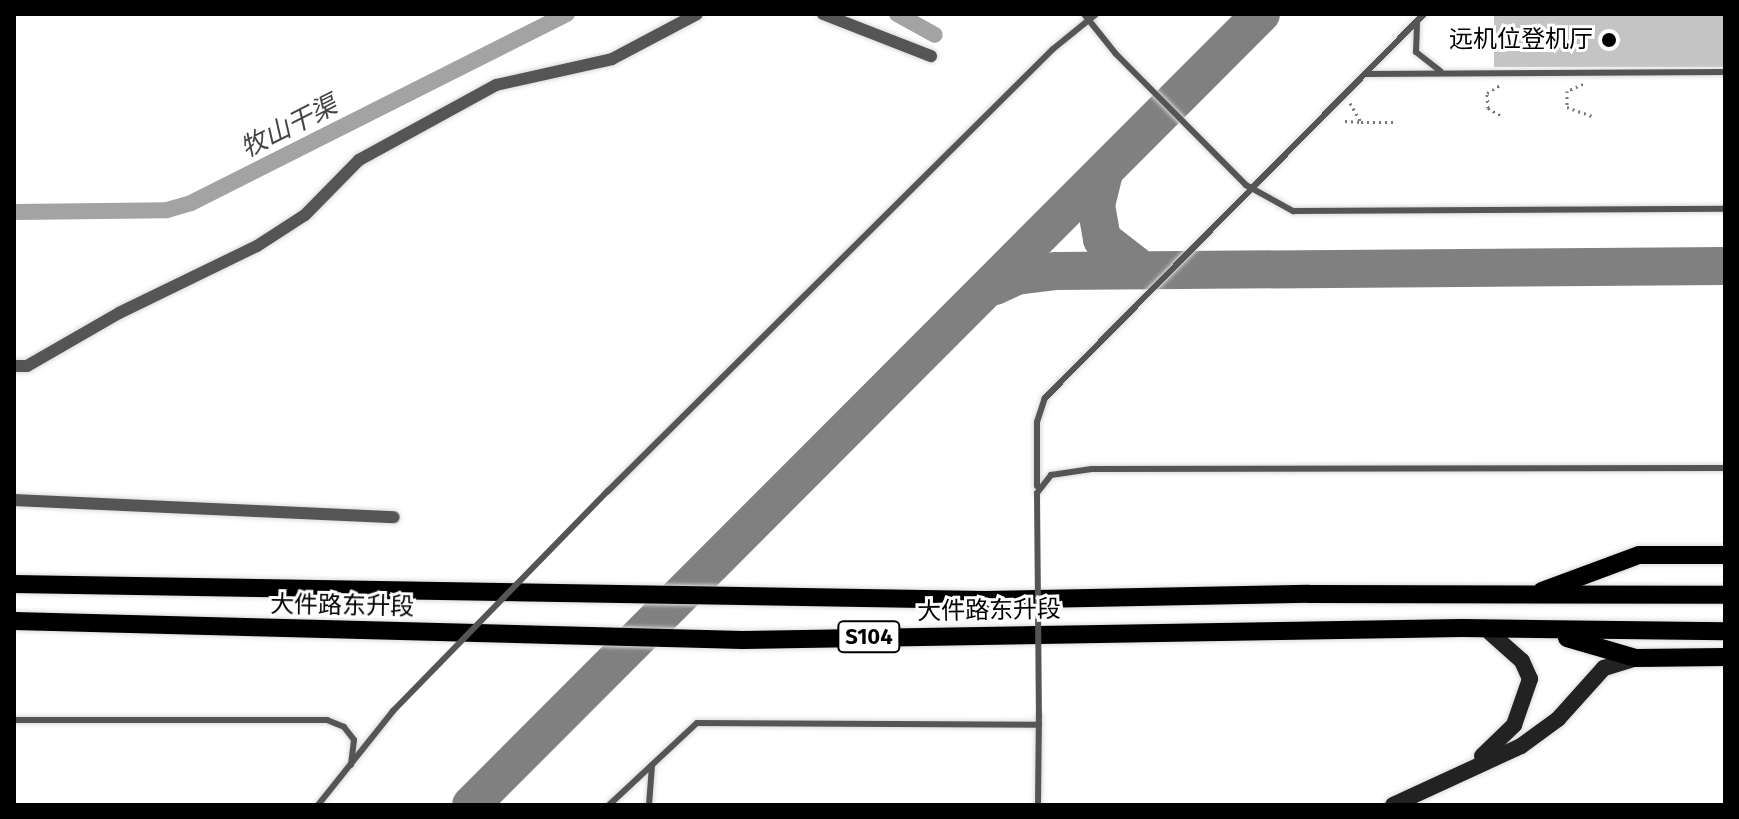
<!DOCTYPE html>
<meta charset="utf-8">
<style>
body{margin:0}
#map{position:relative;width:1739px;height:819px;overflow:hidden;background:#fff;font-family:"Fira Sans","Noto Sans SC",sans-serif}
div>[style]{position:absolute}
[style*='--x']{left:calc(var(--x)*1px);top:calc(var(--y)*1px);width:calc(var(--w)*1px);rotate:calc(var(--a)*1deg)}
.canal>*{height:16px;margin:-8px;padding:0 8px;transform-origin:8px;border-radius:8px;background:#a3a3a3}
.taxiway>*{height:38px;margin:-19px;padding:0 19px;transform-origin:19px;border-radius:19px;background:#808080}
.building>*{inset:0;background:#c4c4c4;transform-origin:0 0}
.path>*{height:3px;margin-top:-1.5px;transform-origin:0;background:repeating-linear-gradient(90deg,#777 0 2px,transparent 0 6px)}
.roads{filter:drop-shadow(0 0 2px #dbdbdb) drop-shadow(0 0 2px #dbdbdb)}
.lane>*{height:6px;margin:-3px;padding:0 3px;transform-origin:3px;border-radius:3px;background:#555}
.street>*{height:12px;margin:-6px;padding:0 6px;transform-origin:6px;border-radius:6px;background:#555}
.secondary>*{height:16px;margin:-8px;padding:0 8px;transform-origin:8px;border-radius:8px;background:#222}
.primary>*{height:18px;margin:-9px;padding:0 9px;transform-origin:9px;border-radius:9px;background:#000}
.lane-bridge>*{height:6px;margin:-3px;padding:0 3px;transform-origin:3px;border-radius:3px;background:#555}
.dots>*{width:22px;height:22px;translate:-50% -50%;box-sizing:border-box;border:4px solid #fff;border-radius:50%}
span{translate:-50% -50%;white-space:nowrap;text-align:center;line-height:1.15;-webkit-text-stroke:6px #fff;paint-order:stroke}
.shield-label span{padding:2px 6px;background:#fff;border:2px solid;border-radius:6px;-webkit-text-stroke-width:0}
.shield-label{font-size:22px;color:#000;font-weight:700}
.poi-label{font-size:24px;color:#000}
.right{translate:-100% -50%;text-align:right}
.street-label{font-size:24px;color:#000}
.water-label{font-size:26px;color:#444;font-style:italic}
.frame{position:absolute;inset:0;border:16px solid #000;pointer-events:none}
</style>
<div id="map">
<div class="canal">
<div style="--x:897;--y:14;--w:43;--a:28.9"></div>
<div style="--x:14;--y:212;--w:153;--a:-0.7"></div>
<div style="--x:167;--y:210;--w:25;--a:-16"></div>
<div style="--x:191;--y:203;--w:421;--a:-26.7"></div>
</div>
<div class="taxiway">
<div style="--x:1104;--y:173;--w:33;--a:104"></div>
<div style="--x:1096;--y:205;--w:35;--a:80"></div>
<div style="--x:1102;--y:239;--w:51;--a:37.8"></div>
<div style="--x:995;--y:286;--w:23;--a:-25"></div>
<div style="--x:1016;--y:276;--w:39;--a:-7"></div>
<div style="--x:1055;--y:271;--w:670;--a:-0.43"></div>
<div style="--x:471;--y:805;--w:1118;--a:-45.04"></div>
</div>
<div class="building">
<div style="left:1494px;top:14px;width:231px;height:53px"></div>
</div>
<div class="path">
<div style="--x:1583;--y:84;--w:17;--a:156"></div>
<div style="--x:1567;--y:91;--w:16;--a:90"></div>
<div style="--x:1567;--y:107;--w:27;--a:20"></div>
<div style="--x:1350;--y:103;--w:22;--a:60"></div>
<div style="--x:1361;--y:122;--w:36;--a:0"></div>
<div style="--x:1500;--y:115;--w:14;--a:-150"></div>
<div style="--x:1488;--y:108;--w:15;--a:-94"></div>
<div style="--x:1487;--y:93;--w:17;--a:-31"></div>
<div style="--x:1345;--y:121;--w:16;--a:4"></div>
</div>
<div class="roads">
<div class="lane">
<div style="--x:1084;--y:14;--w:51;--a:51.3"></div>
<div style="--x:1116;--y:54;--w:185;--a:45.2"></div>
<div style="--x:1246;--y:185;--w:54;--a:29"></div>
<div style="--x:1293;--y:211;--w:432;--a:-0.3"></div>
<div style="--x:1417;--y:24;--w:28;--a:92"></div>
<div style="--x:1416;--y:52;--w:31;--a:38"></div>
<div style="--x:1365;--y:74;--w:360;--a:-0.3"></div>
<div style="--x:1037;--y:486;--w:64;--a:-90"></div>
<div style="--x:1037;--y:422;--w:25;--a:-72"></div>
<div style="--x:1045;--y:398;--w:540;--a:-45.38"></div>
<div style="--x:608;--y:491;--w:627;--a:-44.81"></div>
<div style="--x:1053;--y:49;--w:55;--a:-39.1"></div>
<div style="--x:1037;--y:493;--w:23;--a:-52"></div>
<div style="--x:1051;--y:475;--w:41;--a:-8.3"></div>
<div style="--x:1092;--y:469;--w:633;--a:-0.09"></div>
<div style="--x:14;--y:720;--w:313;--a:0"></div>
<div style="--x:327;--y:720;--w:18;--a:22"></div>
<div style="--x:344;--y:727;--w:16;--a:52"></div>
<div style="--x:354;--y:740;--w:25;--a:97"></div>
<div style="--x:318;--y:805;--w:120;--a:-51.4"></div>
<div style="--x:609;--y:805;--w:120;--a:-43"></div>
<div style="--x:697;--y:723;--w:342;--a:0.3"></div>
<div style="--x:649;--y:805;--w:40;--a:-85.7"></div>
<div style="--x:1038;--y:805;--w:89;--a:-89.4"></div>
</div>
<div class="street">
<div style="--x:823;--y:14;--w:116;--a:21.3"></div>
<div style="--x:14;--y:366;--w:13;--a:0"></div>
<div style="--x:27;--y:366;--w:106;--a:-29.9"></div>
<div style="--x:119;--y:313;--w:153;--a:-25.9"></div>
<div style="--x:257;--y:246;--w:57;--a:-32.9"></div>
<div style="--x:305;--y:215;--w:77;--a:-45.5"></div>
<div style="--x:359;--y:160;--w:156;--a:-28.7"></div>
<div style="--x:496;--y:85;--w:119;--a:-12.6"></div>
<div style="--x:612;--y:59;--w:96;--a:-27.9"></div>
<div style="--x:14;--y:500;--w:380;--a:2.6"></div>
</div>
<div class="secondary">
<div style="--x:1482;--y:756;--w:45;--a:-44.1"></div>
<div style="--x:1514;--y:725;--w:49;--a:-70.8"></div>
<div style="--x:1530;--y:679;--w:20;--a:-114"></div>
<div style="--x:1522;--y:661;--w:48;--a:-138.4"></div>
<div style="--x:1393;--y:805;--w:141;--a:-24.7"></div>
<div style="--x:1521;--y:746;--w:46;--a:-36.1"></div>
<div style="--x:1558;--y:719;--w:69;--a:-48"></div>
<div style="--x:1604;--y:668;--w:34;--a:-17"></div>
</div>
<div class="primary">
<div style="--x:14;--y:584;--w:971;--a:0.94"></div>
<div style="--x:985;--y:600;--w:324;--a:-1.1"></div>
<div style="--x:1309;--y:594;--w:416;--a:0.1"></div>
<div style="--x:1542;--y:591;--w:103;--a:-20.4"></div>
<div style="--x:1639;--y:555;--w:86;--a:0"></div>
<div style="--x:14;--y:621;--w:729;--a:1.49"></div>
<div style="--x:743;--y:640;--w:719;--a:-0.96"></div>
<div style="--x:1462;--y:628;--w:263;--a:0.7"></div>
<div style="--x:1567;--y:638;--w:72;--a:16.2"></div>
<div style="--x:1636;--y:658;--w:89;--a:-0.6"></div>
</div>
</div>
<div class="lane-bridge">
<div style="--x:1037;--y:493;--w:223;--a:89.5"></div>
<div style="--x:393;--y:711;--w:308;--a:-45.7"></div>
</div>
<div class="dots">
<div style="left:1609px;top:40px;background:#000"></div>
</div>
<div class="shield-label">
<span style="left:869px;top:637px">S104</span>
</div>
<div class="poi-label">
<span class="right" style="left:1593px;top:40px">远机位登机厅</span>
</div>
<div class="street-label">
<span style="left:342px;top:606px;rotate:1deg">大件路东升段</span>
<span style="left:989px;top:611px;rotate:-1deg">大件路东升段</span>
</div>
<div class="water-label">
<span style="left:289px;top:127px;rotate:-27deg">牧山干渠</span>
</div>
<div class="frame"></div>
</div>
